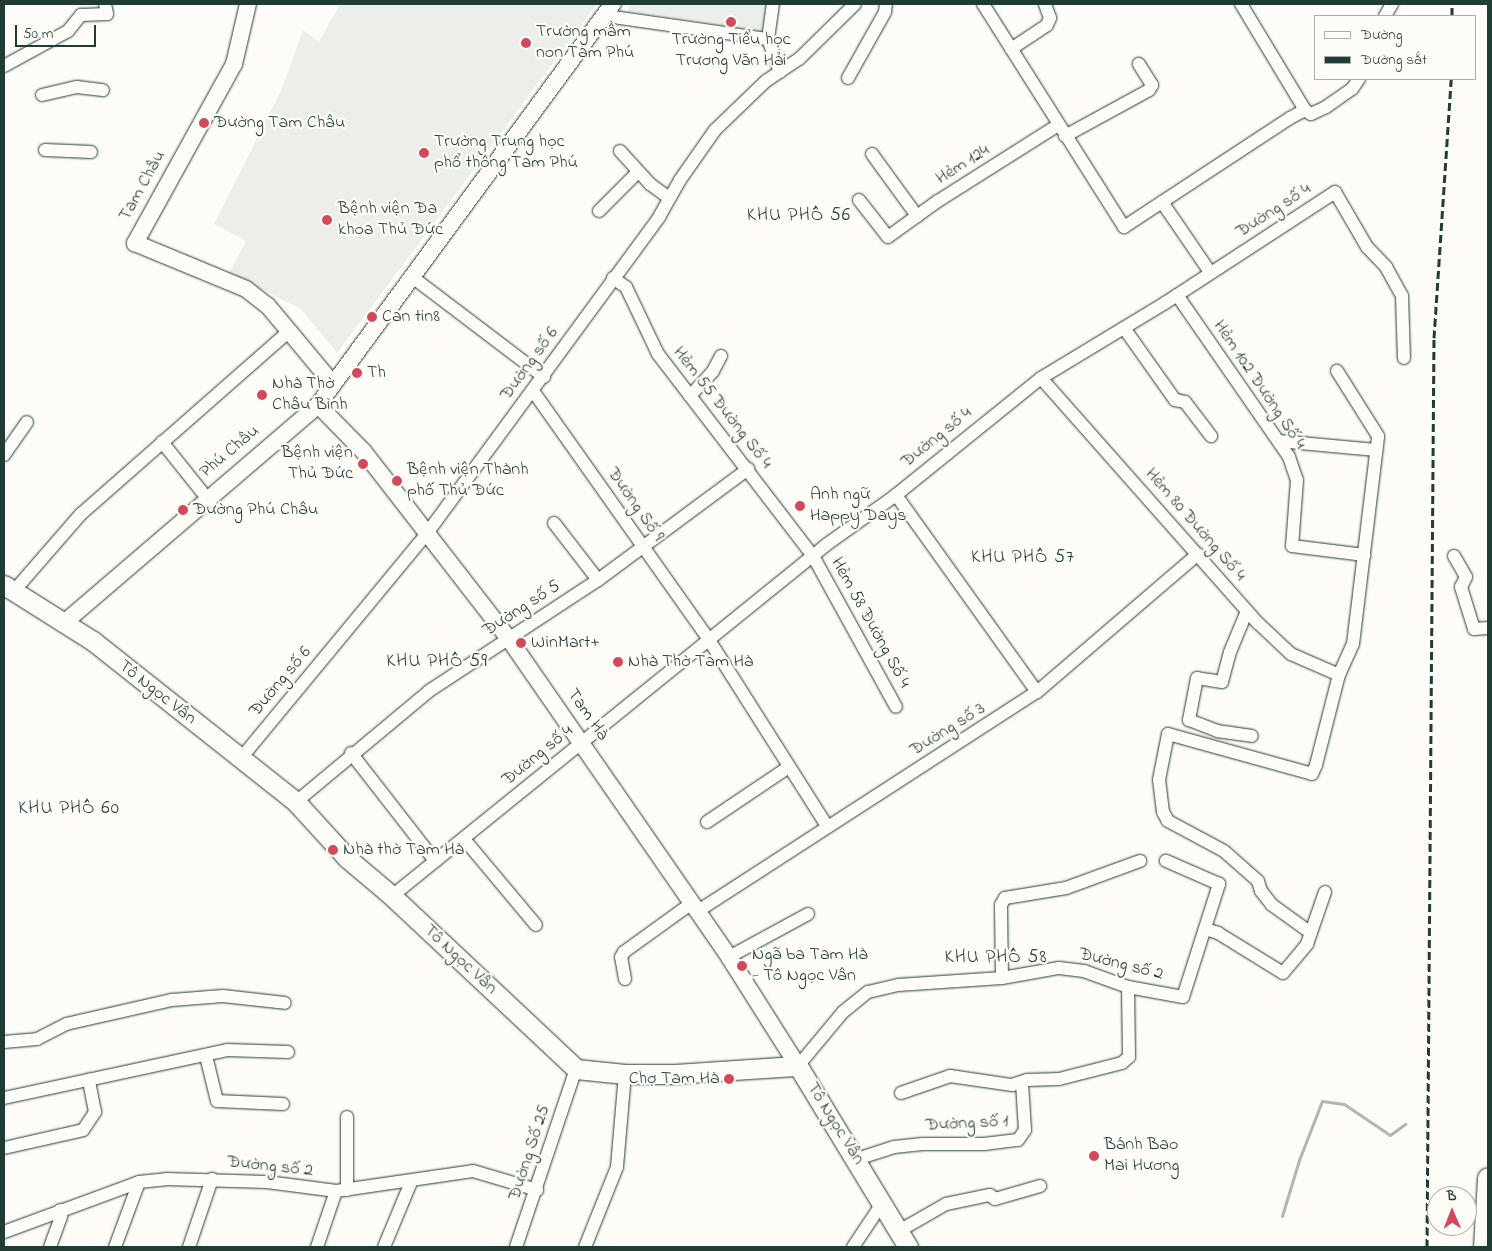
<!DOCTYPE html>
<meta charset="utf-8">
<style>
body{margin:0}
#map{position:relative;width:1492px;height:1251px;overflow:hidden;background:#fdfcf7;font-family:"Indie Flower",sans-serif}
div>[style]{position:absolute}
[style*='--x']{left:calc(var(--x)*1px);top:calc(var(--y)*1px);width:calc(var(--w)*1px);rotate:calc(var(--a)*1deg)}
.built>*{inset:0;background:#eceee9}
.stream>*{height:3px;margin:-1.5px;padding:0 1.5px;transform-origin:1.5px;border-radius:1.5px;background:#aeb8b1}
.roads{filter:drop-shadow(0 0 1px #1f3d34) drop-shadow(0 0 1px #1f3d34)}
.minor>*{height:12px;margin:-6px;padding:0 6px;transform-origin:6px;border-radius:6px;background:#fdfcf7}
.tertiary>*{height:16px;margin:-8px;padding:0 8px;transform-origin:8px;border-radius:8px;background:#fdfcf7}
.secondary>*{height:19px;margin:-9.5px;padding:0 9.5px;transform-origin:9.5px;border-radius:9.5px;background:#fdfcf7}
.trunk>*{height:21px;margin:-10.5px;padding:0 10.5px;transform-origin:10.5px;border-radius:10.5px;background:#fdfcf7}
.rail>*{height:3px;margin-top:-1.5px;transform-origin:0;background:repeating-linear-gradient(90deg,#1f3d34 0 8px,transparent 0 12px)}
.dots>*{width:14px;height:14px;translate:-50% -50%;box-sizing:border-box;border:2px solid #fdfcf7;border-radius:50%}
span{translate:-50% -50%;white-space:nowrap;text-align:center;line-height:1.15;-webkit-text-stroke:4.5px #fdfcf7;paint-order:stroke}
.poi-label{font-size:18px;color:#1f3d34}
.left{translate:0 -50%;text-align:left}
.right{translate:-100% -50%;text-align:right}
.street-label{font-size:18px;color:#1f3d34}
.neighbourhood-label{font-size:19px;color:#1f3d34;letter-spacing:1px}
.frame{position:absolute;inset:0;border:5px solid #1f3d34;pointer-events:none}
.legend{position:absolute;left:1314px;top:15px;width:162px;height:65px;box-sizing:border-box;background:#fdfcf7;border:1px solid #a4b0a9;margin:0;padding:6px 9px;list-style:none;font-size:15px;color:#1f3d34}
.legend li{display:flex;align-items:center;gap:10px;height:25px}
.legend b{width:25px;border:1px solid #a4b0a9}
.north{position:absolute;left:1427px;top:1186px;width:50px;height:50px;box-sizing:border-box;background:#fdfcf7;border:1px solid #a4b0a9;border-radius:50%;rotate:359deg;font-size:14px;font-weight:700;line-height:20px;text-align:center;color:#1f3d34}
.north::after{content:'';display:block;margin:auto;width:18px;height:22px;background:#d1495b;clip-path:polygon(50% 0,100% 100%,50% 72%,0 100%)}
.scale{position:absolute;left:15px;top:25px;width:81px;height:22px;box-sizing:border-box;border:2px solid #1f3d34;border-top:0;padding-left:6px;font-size:15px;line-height:18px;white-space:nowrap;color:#1f3d34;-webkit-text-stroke:4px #fdfcf7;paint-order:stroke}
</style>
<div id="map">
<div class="built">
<div style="clip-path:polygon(340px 4px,597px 4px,337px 353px,301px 309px,229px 273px,246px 241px,214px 224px,281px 91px,303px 30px,319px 42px)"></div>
<div style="clip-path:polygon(630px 4px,768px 4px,765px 32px,627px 11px)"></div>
</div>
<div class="stream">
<div style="--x:1282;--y:1216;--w:59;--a:-73.1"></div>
<div style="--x:1299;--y:1160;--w:63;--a:-68.7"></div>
<div style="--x:1322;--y:1101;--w:22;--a:8"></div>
<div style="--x:1344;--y:1104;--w:55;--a:34"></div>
<div style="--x:1390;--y:1135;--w:19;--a:-36"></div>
</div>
<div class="roads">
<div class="minor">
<div style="--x:983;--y:4;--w:264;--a:57.7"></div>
<div style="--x:1124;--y:227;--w:199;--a:-33.3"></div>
<div style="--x:1290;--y:118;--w:17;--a:-28"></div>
<div style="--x:1305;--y:110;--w:7;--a:34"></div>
<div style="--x:1311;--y:114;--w:17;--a:-25"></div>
<div style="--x:1326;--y:107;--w:32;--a:-35"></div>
<div style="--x:1352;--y:89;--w:12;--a:-55"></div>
<div style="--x:1241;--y:4;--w:124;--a:58.9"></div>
<div style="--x:606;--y:16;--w:164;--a:8.1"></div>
<div style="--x:768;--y:39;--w:35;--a:70"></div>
<div style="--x:1385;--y:16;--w:14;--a:-60"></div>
<div style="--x:768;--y:39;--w:35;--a:-82"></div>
<div style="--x:1011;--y:49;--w:43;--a:-33.7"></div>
<div style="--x:1047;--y:25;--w:8;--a:-67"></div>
<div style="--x:1050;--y:18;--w:15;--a:-110"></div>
<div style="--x:4;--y:66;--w:73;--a:-28.7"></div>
<div style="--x:68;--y:31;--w:21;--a:-51"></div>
<div style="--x:81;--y:15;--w:26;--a:-2"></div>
<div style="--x:107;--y:14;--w:10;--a:-101"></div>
<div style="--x:848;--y:78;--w:76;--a:-60.7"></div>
<div style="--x:885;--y:12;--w:8;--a:-83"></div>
<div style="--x:42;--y:95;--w:36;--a:-13"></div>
<div style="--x:77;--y:87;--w:26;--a:7"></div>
<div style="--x:1065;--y:136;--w:96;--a:-28.7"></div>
<div style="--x:1149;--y:90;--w:6;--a:-59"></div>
<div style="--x:1152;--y:85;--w:25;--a:-122"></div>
<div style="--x:45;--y:150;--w:46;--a:2.5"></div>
<div style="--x:620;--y:151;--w:45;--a:47.7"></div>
<div style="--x:650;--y:184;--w:24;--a:36"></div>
<div style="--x:872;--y:154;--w:77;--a:54"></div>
<div style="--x:859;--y:200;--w:47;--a:51.9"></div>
<div style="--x:888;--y:237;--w:62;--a:-35.8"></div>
<div style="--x:938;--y:201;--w:142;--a:-32.3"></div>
<div style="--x:1162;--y:202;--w:85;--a:55.6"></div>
<div style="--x:599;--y:211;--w:55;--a:-45"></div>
<div style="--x:411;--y:276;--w:167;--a:37.2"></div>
<div style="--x:613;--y:278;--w:16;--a:35"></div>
<div style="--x:626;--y:287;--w:74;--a:64.5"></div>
<div style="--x:658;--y:354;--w:255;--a:52.5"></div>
<div style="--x:813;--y:556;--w:172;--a:61.2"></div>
<div style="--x:1177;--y:295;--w:197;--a:55.3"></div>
<div style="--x:1289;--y:457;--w:24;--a:71"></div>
<div style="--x:1297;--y:480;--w:66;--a:94.3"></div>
<div style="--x:1292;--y:546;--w:73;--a:7.1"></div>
<div style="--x:1124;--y:328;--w:88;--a:54.7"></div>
<div style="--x:1175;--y:400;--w:10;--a:11"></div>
<div style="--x:1185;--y:402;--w:43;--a:52.6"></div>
<div style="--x:1041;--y:378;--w:327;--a:48.5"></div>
<div style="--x:1258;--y:623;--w:45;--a:43.2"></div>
<div style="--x:1291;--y:654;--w:52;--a:23.6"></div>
<div style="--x:533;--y:391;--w:305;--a:54.7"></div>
<div style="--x:709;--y:640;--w:220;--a:57.6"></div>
<div style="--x:690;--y:396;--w:34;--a:-47"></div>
<div style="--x:713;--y:371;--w:17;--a:-62"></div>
<div style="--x:1279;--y:441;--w:97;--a:5.3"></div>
<div style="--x:162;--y:442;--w:70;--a:51.3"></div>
<div style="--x:4;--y:455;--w:40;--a:-55.1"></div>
<div style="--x:896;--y:495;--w:242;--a:54.4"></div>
<div style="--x:554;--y:523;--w:72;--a:52.3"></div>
<div style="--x:1454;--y:556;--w:24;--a:60"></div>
<div style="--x:1466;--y:577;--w:11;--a:117"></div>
<div style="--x:1461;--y:587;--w:44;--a:72.8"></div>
<div style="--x:1474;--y:629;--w:14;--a:-4"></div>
<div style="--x:14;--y:591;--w:102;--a:-49"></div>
<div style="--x:81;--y:514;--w:276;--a:-41.3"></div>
<div style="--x:1247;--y:611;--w:44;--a:112.5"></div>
<div style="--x:1230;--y:652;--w:31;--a:105"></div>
<div style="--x:1222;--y:682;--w:25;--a:-171"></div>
<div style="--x:1197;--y:678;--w:43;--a:100.8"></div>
<div style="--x:1189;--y:720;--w:30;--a:21"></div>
<div style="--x:1217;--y:731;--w:35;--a:8"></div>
<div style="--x:351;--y:753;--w:137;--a:52.1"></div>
<div style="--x:242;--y:757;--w:292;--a:-50.4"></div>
<div style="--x:428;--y:532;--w:391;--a:-53.7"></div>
<div style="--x:659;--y:217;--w:43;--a:-60.4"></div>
<div style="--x:680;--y:180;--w:61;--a:-55"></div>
<div style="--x:715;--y:130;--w:71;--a:-43.9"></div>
<div style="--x:766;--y:81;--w:40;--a:-34"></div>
<div style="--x:799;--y:59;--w:78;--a:-44.5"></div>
<div style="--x:296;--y:802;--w:173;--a:-39.8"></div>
<div style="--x:429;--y:691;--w:202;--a:-33.3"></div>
<div style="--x:598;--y:580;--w:187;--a:-36.5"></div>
<div style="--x:707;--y:822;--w:99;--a:-33.9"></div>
<div style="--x:464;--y:839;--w:112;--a:50.1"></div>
<div style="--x:392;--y:896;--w:558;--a:-38.96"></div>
<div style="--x:826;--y:545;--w:86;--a:-35.5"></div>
<div style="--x:896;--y:495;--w:186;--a:-38.9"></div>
<div style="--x:1041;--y:378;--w:145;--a:-31.2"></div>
<div style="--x:1165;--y:303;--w:203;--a:-33.1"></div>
<div style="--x:1335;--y:192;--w:64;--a:59.8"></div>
<div style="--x:1367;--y:247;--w:28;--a:46"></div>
<div style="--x:1386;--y:267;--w:33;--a:61"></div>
<div style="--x:1402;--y:296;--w:62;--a:88.2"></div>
<div style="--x:698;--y:911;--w:404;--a:-32.9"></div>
<div style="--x:1037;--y:692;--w:212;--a:-40.6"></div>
<div style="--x:1205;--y:929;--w:14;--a:17"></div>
<div style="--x:1218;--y:933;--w:76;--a:31.6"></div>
<div style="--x:1283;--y:973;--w:38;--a:-50"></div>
<div style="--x:1307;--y:944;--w:55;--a:-70.9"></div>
<div style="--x:1311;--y:933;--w:48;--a:-144.3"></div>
<div style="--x:1272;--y:905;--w:18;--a:-128"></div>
<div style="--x:1261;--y:891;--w:10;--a:-107"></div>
<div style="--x:1258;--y:881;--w:45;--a:-138.6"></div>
<div style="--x:1224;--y:851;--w:64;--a:-151.8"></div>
<div style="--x:1168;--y:821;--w:10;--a:-119"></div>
<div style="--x:1163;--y:812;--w:32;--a:-97"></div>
<div style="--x:1159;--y:780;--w:47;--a:-78.9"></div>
<div style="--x:1168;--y:734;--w:149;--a:15.5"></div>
<div style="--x:1312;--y:774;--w:10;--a:-66"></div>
<div style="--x:1316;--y:765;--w:93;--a:-75.7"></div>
<div style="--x:1339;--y:675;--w:34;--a:-66"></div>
<div style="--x:1353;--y:644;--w:209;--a:-83.1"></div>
<div style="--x:1378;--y:436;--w:77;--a:-122.2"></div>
<div style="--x:729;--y:957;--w:90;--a:-28.6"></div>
<div style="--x:1002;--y:978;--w:73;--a:-90.8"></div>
<div style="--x:1001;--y:905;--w:8;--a:-60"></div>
<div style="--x:1005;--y:898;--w:62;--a:-9.3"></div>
<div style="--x:1066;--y:888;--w:79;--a:-20"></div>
<div style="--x:625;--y:979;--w:22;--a:-100"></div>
<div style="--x:621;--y:957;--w:6;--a:-59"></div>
<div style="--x:624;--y:952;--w:84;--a:-35.8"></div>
<div style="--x:4;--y:1042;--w:33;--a:-5"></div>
<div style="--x:37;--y:1039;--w:33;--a:-27"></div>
<div style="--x:66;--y:1024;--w:109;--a:-12.8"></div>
<div style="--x:172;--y:1000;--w:51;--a:-4.5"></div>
<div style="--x:223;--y:996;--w:62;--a:6.4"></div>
<div style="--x:206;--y:1056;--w:46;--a:76.3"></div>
<div style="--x:217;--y:1101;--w:66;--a:2.6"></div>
<div style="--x:798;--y:1066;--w:70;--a:-50.2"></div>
<div style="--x:843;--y:1012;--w:32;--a:-39"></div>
<div style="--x:868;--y:992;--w:31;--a:-13"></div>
<div style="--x:898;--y:985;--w:104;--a:-3.9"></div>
<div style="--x:1002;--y:978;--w:58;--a:-10"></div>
<div style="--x:1059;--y:968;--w:25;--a:7"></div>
<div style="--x:1084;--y:971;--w:47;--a:20"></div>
<div style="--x:1128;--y:987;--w:56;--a:10.3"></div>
<div style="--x:1183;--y:997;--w:119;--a:-72.3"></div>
<div style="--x:1219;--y:884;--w:58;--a:-156.5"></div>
<div style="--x:901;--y:1093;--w:52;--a:-19.1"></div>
<div style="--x:950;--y:1076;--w:63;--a:8.3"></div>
<div style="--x:1012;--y:1085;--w:16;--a:-18"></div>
<div style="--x:1027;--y:1080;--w:32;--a:-2"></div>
<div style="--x:1059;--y:1079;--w:65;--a:-14.3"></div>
<div style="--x:1122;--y:1063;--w:9;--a:-41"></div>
<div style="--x:1129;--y:1057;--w:70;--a:-90.8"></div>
<div style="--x:4;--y:1098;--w:228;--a:-12.1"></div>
<div style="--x:227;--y:1050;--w:61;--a:1.9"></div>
<div style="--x:4;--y:1148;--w:81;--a:-12.8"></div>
<div style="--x:83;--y:1130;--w:22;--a:-56"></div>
<div style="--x:95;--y:1112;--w:33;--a:-101"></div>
<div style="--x:857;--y:1159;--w:39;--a:-18"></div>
<div style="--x:894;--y:1147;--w:29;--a:-6"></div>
<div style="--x:923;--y:1144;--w:61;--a:0"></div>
<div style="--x:984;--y:1144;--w:34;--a:-7"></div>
<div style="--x:1018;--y:1140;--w:12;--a:-55"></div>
<div style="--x:1025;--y:1130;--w:47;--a:-93.7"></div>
<div style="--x:347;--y:1190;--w:73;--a:-90"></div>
<div style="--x:899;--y:1231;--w:54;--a:-29.9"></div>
<div style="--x:946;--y:1204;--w:45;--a:-11.6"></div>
<div style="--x:990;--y:1195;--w:6;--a:39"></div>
<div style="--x:995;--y:1199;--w:47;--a:-16.1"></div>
<div style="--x:4;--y:1232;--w:144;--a:-20.3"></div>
<div style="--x:139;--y:1182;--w:27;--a:-6"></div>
<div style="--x:166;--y:1179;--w:101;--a:1.7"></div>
<div style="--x:267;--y:1182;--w:70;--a:7.4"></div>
<div style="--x:336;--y:1191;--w:138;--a:-8.3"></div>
<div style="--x:473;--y:1171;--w:67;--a:16.5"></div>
<div style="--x:50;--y:1247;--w:33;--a:-70"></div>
<div style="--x:61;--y:1216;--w:6;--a:-99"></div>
<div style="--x:115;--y:1247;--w:69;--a:-69.7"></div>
<div style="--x:189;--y:1247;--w:72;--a:-71.3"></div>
<div style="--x:317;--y:1247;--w:59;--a:-71.3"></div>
<div style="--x:384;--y:1247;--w:70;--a:-67.4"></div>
<div style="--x:516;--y:1247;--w:188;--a:-71.4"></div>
<div style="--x:585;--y:1247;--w:86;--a:-68.2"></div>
<div style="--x:617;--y:1167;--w:93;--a:-85.1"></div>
<div style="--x:853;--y:1247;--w:54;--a:-56.3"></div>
</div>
<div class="tertiary">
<div style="--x:248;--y:4;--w:62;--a:103.1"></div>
<div style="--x:234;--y:64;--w:205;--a:118.9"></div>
<div style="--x:135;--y:243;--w:120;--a:22.5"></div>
<div style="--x:246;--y:289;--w:28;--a:38"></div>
<div style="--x:268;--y:306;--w:102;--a:50.2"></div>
<div style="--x:318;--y:405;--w:66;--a:45.6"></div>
<div style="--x:364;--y:452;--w:237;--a:52.2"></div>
<div style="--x:509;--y:639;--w:387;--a:55.3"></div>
<div style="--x:729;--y:957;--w:129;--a:57.7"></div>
<div style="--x:65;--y:622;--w:333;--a:-40.6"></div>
<div style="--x:318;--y:405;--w:498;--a:-53.7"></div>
</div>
<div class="secondary">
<div style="--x:4;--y:585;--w:105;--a:32.2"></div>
<div style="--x:93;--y:641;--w:259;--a:38.4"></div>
<div style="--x:296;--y:802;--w:76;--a:47.7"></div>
<div style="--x:347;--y:858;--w:59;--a:40.2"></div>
<div style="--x:392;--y:896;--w:253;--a:43.2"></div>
<div style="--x:576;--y:1069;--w:49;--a:5.8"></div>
<div style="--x:625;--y:1074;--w:48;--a:0"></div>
<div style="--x:673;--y:1074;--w:125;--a:-3.7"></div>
<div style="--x:798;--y:1066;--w:212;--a:58.7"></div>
</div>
<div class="trunk">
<div style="--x:1484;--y:1247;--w:69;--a:-86.7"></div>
</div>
</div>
<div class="rail">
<div style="--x:1452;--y:16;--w:12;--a:-90"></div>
<div style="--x:1427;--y:1247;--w:909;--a:-89.56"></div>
<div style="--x:1434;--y:338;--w:260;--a:-86.2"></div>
</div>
<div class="dots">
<div style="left:731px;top:22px;background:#d1495b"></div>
<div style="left:526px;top:43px;background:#d1495b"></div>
<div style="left:204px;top:123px;background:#d1495b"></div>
<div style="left:424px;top:153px;background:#d1495b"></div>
<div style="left:327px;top:220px;background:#d1495b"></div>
<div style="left:372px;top:317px;background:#d1495b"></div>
<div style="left:357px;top:373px;background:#d1495b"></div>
<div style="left:262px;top:395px;background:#d1495b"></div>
<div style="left:363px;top:464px;background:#d1495b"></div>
<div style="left:397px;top:481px;background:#d1495b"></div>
<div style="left:800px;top:506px;background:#d1495b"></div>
<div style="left:183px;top:510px;background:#d1495b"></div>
<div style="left:521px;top:643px;background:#d1495b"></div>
<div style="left:618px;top:662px;background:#d1495b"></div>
<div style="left:333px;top:850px;background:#d1495b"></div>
<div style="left:742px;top:966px;background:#d1495b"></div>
<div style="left:729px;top:1079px;background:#d1495b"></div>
<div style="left:1094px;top:1156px;background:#d1495b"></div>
</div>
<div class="poi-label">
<span class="left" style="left:536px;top:43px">Trường mầm<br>non Tam Phú</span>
<span style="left:731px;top:51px">Trường Tiểu học<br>Trương Văn Hải</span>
<span class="left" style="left:214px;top:123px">Đường Tam Châu</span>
<span class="left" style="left:434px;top:153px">Trường Trung học<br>phổ thông Tam Phú</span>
<span class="left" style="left:338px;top:220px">Bệnh viện Đa<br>khoa Thủ Đức</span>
<span class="left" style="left:382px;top:317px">Can tin8</span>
<span class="left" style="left:367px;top:373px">Th</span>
<span class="left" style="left:272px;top:395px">Nhà Thờ<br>Châu Bình</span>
<span class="right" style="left:353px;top:464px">Bệnh viện<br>Thủ Đức</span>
<span class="left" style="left:407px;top:481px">Bệnh viện Thành<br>phố Thủ Đức</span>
<span class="left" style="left:810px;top:506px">Anh ngữ<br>Happy Days</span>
<span class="left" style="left:193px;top:510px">Đường Phú Châu</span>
<span class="left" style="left:531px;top:643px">WinMart+</span>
<span class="left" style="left:628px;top:662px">Nhà Thờ Tam Hà</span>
<span class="left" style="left:343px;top:850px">Nhà thờ Tam Hà</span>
<span class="left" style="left:752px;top:966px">Ngã ba Tam Hà<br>- Tô Ngọc Vân</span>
<span class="right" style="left:719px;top:1079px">Chợ Tam Hà</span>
<span class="left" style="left:1104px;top:1156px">Bánh Bao<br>Mai Hương</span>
</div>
<div class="street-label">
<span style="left:963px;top:165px;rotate:-32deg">Hẻm 124</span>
<span style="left:143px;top:186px;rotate:-61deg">Tam Châu</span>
<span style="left:1274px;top:211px;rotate:-33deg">Đường số 4</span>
<span style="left:530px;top:364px;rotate:-54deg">Đường số 6</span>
<span style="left:1259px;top:385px;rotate:56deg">Hẻm 102 Đường Số 4</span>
<span style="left:722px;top:408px;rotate:52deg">Hẻm 55 Đường Số 4</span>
<span style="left:937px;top:438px;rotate:-39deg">Đường số 4</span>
<span style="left:230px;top:452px;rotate:-40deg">Phú Châu</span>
<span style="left:635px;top:505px;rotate:55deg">Đường Số 9</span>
<span style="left:1195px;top:525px;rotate:49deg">Hẻm 80 Đường Số 4</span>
<span style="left:522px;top:609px;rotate:-33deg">Đường số 5</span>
<span style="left:870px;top:623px;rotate:61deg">Hẻm 58 Đường Số 4</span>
<span style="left:281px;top:682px;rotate:-50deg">Đường số 6</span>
<span style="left:157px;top:693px;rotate:38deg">Tô Ngọc Vân</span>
<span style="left:587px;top:715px;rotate:55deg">Tam Hà</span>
<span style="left:948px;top:730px;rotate:-32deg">Đường số 3</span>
<span style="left:538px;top:756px;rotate:-39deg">Đường số 4</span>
<span style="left:460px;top:960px;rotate:43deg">Tô Ngọc Vân</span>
<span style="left:1121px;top:965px;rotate:14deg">Đường số 2</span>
<span style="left:835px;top:1124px;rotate:58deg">Tô Ngọc Vân</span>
<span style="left:967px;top:1124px;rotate:-3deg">Đường số 1</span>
<span style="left:530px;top:1153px;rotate:-72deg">Đường Số 25</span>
<span style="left:270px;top:1167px;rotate:6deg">Đường số 2</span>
</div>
<div class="neighbourhood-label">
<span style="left:799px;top:216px">KHU PHỐ 56</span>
<span style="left:1023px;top:558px">KHU PHỐ 57</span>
<span style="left:437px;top:662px">KHU PHỐ 59</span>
<span style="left:69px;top:809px">KHU PHỐ 60</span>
<span style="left:996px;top:958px">KHU PHỐ 58</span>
</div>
<div class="frame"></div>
<ul class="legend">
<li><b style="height:6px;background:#fdfcf7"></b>Đường</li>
<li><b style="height:6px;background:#1f3d34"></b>Đường sắt</li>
</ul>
<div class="north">B</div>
<div class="scale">50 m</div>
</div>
